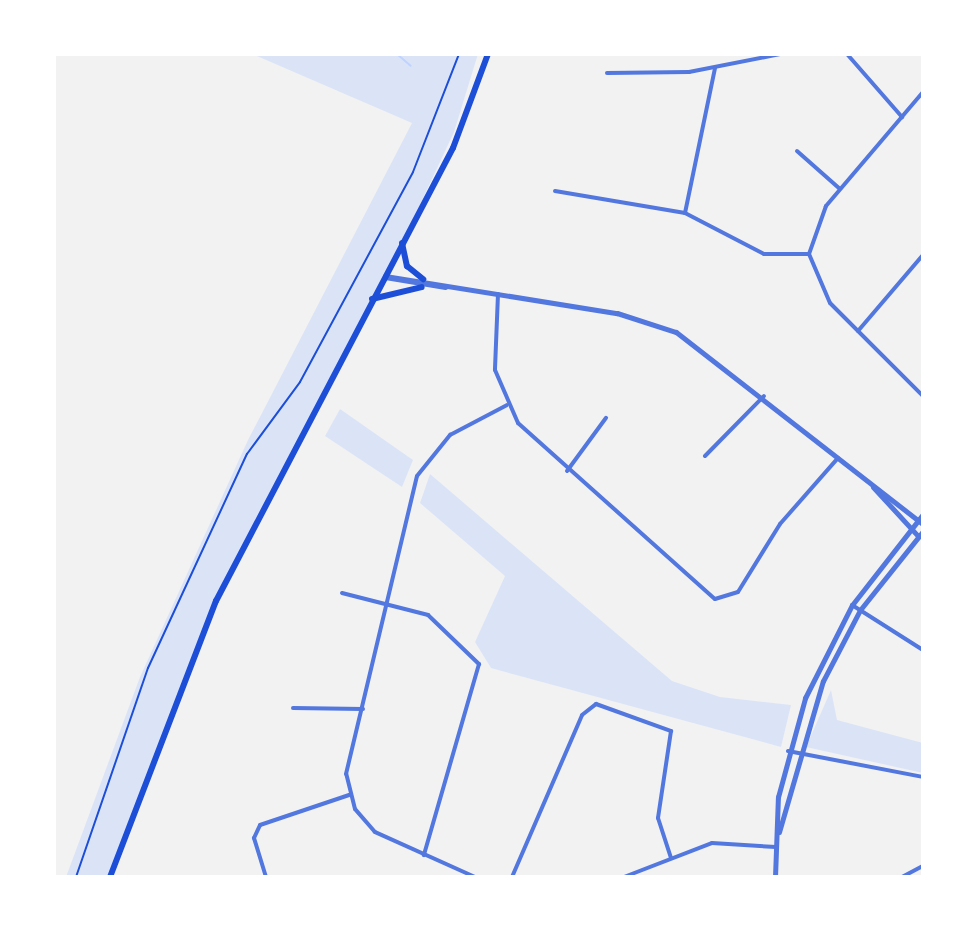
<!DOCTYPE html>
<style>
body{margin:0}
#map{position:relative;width:977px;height:931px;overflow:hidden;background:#f2f2f2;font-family:"Golos Text",sans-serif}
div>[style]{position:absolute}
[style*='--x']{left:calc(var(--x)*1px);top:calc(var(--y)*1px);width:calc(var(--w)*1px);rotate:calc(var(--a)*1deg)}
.green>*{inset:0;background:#dbe4f7}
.stream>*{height:2px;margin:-1px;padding:0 1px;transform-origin:1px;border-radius:1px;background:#bfd3fe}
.path>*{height:2px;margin:-1px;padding:0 1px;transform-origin:1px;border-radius:1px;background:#1d4ed8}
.minor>*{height:4px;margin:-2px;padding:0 2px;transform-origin:2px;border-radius:2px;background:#5277de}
.tertiary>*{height:5px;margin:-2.5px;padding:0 2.5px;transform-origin:2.5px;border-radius:2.5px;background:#5277de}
.secondary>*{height:6px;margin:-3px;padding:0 3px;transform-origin:3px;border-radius:3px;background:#1d4ed8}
span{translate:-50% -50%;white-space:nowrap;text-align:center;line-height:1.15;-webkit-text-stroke:6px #fff;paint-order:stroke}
.frame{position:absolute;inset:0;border:56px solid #fff;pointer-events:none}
</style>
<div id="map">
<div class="green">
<div style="clip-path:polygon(252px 54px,478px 54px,454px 132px,402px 243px,200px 637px,110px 877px,66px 877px,140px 677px,248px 440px,412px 123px)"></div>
<div style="clip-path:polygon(340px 409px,413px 460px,402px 487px,325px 436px)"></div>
<div style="clip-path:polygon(430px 474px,672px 681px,720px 697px,791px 705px,781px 747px,491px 668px,475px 642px,505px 576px,420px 503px)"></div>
<div style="clip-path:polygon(831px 690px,837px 720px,923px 743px,923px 773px,806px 747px)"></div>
</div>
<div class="stream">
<div style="--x:397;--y:54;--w:18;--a:41"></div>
</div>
<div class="path">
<div style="--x:76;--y:877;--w:221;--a:-71"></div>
<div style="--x:148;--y:668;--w:236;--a:-65.2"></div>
<div style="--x:247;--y:454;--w:89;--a:-53.6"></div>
<div style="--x:300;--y:382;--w:238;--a:-61.7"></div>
<div style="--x:413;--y:172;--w:127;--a:-68.7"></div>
</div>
<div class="minor">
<div style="--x:847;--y:54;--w:84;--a:48.9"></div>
<div style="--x:607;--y:73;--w:82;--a:-0.7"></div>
<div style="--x:689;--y:72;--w:94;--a:-11.1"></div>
<div style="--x:923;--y:92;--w:150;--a:130.4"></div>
<div style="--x:826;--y:206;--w:51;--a:109.5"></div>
<div style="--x:809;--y:254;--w:53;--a:66.8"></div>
<div style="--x:830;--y:303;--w:132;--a:45"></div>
<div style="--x:797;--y:151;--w:57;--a:41.5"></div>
<div style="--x:555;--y:191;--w:132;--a:9.6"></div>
<div style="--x:685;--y:213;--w:89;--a:27.4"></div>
<div style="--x:764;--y:254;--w:45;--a:0"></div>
<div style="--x:685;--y:213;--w:148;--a:-78.3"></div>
<div style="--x:498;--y:294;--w:76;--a:92.3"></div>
<div style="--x:495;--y:370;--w:58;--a:66.5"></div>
<div style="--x:518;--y:423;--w:264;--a:41.8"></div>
<div style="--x:715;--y:599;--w:24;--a:-17"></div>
<div style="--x:738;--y:592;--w:80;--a:-58.3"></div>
<div style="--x:780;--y:524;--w:88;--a:-48.7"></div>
<div style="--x:858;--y:331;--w:100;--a:-49.5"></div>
<div style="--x:705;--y:456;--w:84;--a:-45.5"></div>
<div style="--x:567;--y:471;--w:66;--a:-53.7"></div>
<div style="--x:342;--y:593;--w:89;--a:14.3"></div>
<div style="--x:428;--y:615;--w:71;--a:43.9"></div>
<div style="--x:479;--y:664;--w:199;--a:106.1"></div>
<div style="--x:852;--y:605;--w:84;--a:32.4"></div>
<div style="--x:293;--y:708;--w:70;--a:0.8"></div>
<div style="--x:788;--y:751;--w:137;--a:10.9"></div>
<div style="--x:266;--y:877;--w:41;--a:-107.1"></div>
<div style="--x:254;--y:838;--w:14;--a:-65"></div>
<div style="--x:260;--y:825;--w:94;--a:-18.6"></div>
<div style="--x:475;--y:877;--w:110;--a:-155.8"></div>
<div style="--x:375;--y:832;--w:30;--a:-131"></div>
<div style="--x:355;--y:809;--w:36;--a:-104"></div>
<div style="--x:346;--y:774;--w:306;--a:-76.6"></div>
<div style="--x:417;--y:476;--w:53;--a:-51.2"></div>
<div style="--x:450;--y:435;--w:64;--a:-27.8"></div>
<div style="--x:512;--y:877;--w:176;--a:-66.6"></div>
<div style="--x:582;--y:715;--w:18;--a:-38"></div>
<div style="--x:596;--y:704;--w:80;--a:19.8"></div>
<div style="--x:671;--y:731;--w:88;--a:98.5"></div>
<div style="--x:658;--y:818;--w:42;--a:72"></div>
<div style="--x:624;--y:877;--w:94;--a:-21.1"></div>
<div style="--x:712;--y:843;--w:64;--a:3.6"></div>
<div style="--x:902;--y:877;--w:24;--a:-28"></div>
</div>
<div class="tertiary">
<div style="--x:385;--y:276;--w:235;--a:9.1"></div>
<div style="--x:617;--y:313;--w:62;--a:17.9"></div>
<div style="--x:676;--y:332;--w:313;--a:37.9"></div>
<div style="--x:385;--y:277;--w:61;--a:9.5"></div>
<div style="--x:873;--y:487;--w:67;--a:47.4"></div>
<div style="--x:779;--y:832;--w:157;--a:-73.8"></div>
<div style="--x:823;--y:681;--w:80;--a:-62.5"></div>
<div style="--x:860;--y:610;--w:101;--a:-51.4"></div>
<div style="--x:775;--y:877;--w:80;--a:-87.9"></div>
<div style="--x:778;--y:797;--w:103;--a:-74.7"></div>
<div style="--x:805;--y:698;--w:104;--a:-63.2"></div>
<div style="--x:852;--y:605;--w:115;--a:-52"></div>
</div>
<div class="secondary">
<div style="--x:402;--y:243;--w:24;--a:78"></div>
<div style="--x:407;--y:266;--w:21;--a:39"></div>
<div style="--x:372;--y:299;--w:51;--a:-13.5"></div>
<div style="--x:110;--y:877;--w:296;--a:-69"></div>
<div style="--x:216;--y:601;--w:511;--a:-62.38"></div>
<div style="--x:453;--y:148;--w:100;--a:-69.6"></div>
</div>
<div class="frame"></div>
</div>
